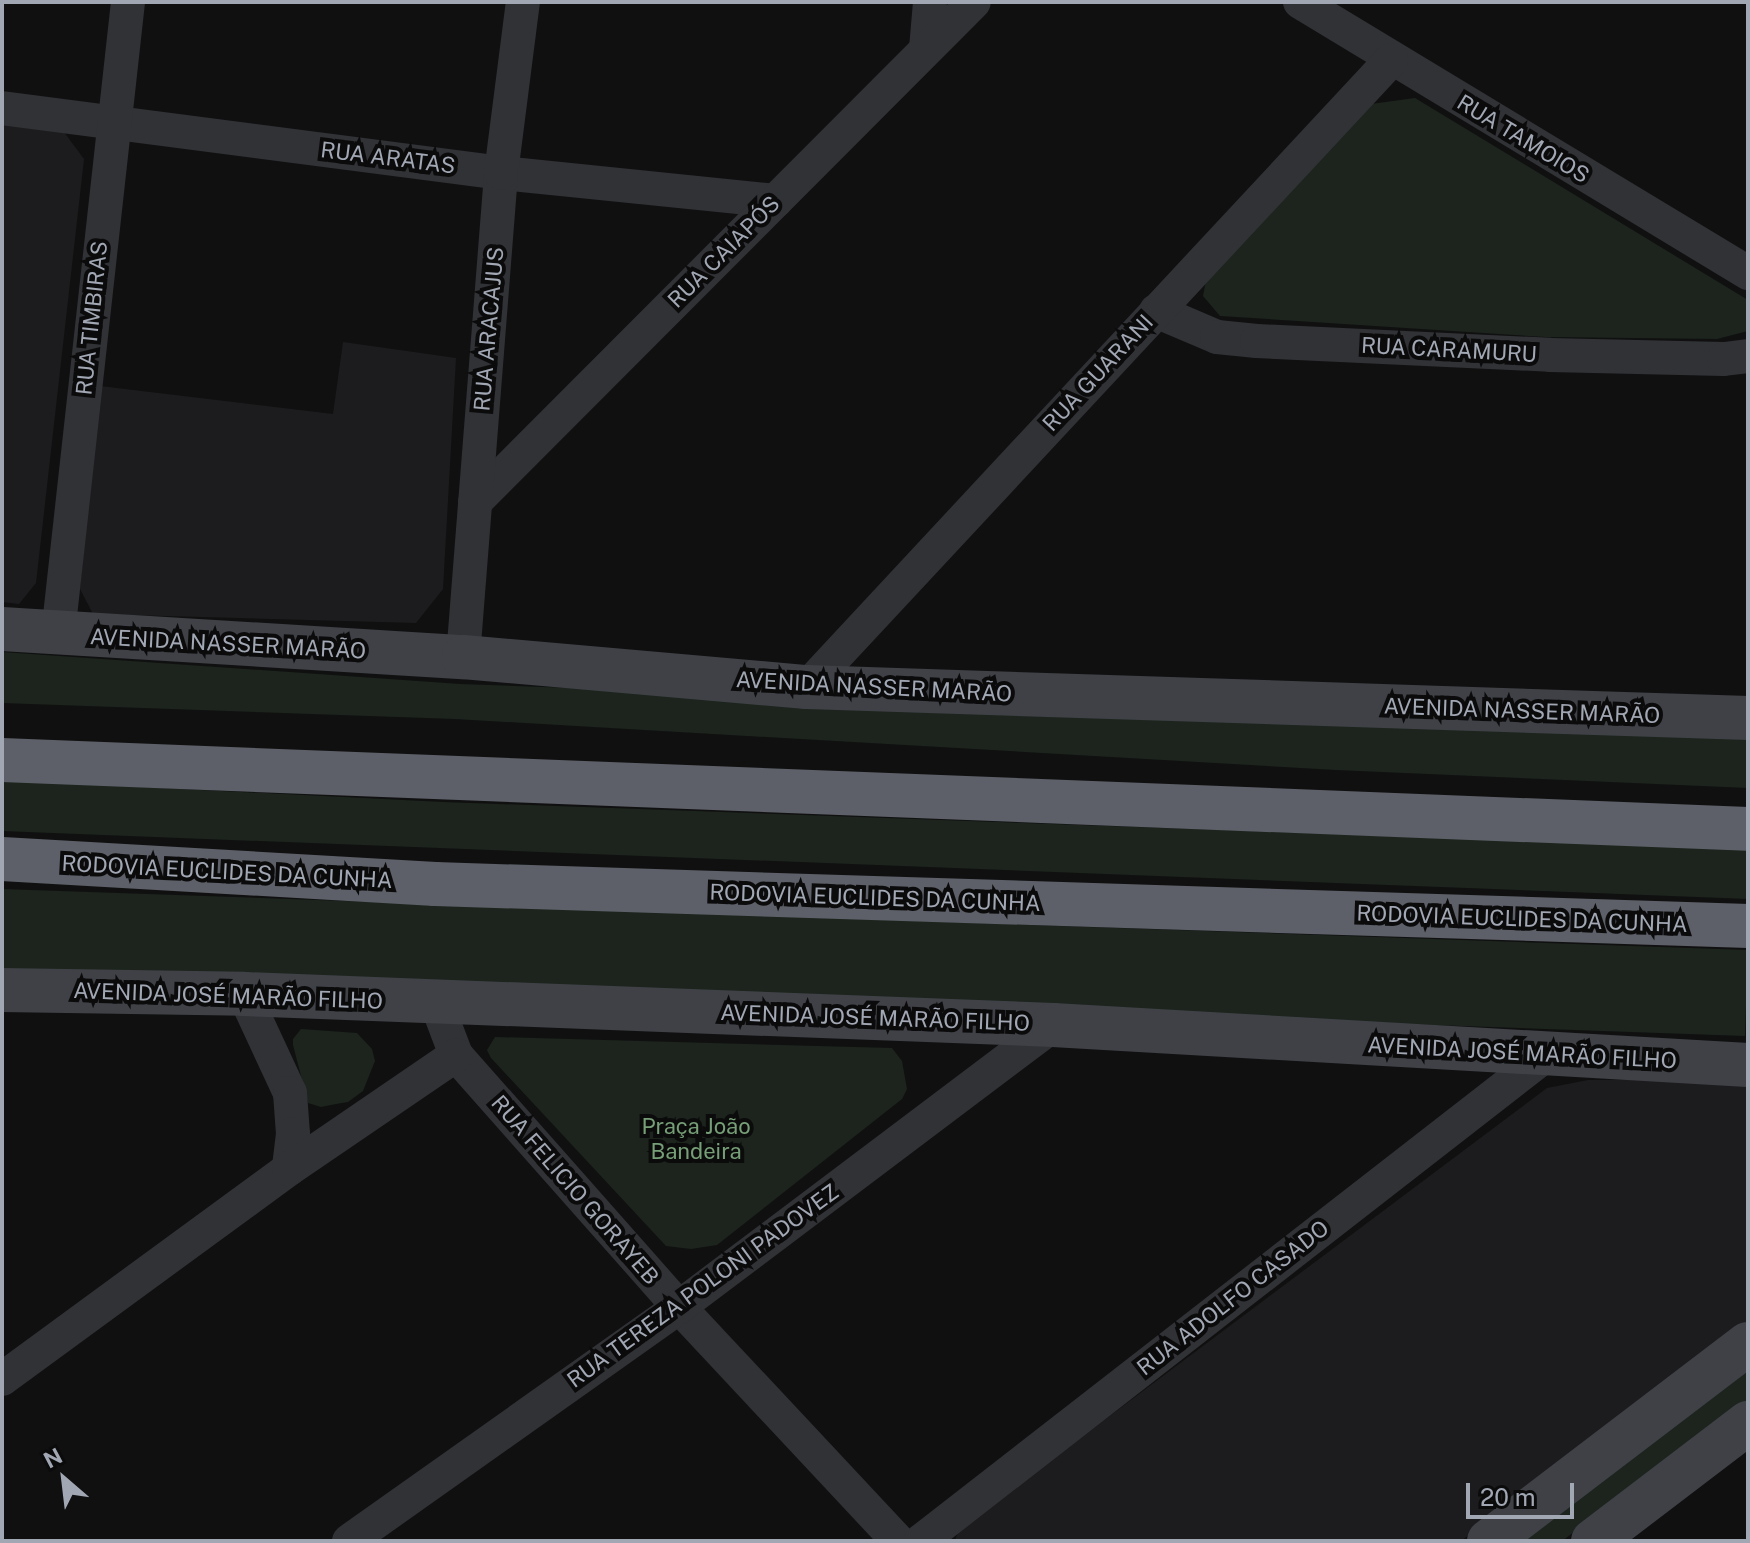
<!DOCTYPE html>
<meta charset="utf-8">
<style>
body{margin:0}
#map{position:relative;width:1750px;height:1543px;overflow:hidden;background:#101011;font-family:"Public Sans",sans-serif}
div>[style]{position:absolute}
[style*='--x']{left:calc(var(--x)*1px);top:calc(var(--y)*1px);width:calc(var(--w)*1px);rotate:calc(var(--a)*1deg)}
.built>*{inset:0;background:#1c1c1e}
.green>*{inset:0;background:#1c241d;transform-origin:0 0}
.minor>*{height:34px;margin:-17px;padding:0 17px;transform-origin:17px;border-radius:17px;background:#313236}
.secondary>*{height:44px;margin:-22px;padding:0 22px;transform-origin:22px;border-radius:22px;background:#3f4146}
.motorway>*{height:44px;margin:-22px;padding:0 22px;transform-origin:22px;border-radius:22px;background:#5d6068}
span{translate:-50% -50%;white-space:nowrap;text-align:center;line-height:1.15;-webkit-text-stroke:8px #0b0b0c;paint-order:stroke}
.street-label{font-size:22px;color:#a1a7b3}
.park-label{font-size:22px;color:#779f77}
.frame{position:absolute;inset:0;border:4px solid #a1a7b3;pointer-events:none}
.north{position:absolute;left:24px;top:1439px;width:80px;height:80px;-webkit-text-stroke:6px #0b0b0c;paint-order:stroke;rotate:332deg;font-size:22px;font-weight:700;line-height:32px;text-align:center;color:#a1a7b3}
.north::after{content:'';display:block;margin:auto;width:28px;height:36px;background:#a1a7b3;clip-path:polygon(50% 0,100% 100%,50% 72%,0 100%)}
.scale{position:absolute;left:1466px;top:1483px;width:108px;height:36px;box-sizing:border-box;border:4px solid #a1a7b3;border-top:0;padding-left:10px;font-size:24px;line-height:28px;white-space:nowrap;color:#a1a7b3;-webkit-text-stroke:6px #0b0b0c;paint-order:stroke}
</style>
<div id="map">
<div class="built">
<div style="clip-path:polygon(2px 121px,61px 128px,84px 159px,36px 583px,19px 604px,2px 602px)"></div>
<div style="clip-path:polygon(343px 342px,456px 358px,443px 589px,416px 623px,93px 614px,80px 589px,100px 386px,333px 414px)"></div>
<div style="clip-path:polygon(1748px 1079px,1748px 1321px,1461px 1541px,955px 1541px,959px 1529px,1547px 1088px,1588px 1080px)"></div>
</div>
<div class="green">
<div style="clip-path:polygon(1415px 98px,1748px 300px,1748px 331px,1717px 339px,1545px 337px,1220px 316px,1203px 296px,1207px 275px,1371px 104px)"></div>
<div style="clip-path:polygon(2px 652px,460px 684px,1748px 730px,1748px 788px,1336px 770px,455px 719px,2px 703px)"></div>
<div style="clip-path:polygon(2px 780px,443px 802px,1748px 849px,1748px 899px,2px 831px)"></div>
<div style="left:2px;top:889px;width:1747px;height:86px;rotate:2deg"></div>
<div style="clip-path:polygon(301px 1029px,357px 1033px,372px 1049px,375px 1061px,363px 1091px,348px 1102px,336px 1104px,321px 1107px,308px 1103px,293px 1045px,293px 1039px)"></div>
<div style="clip-path:polygon(495px 1037px,892px 1048px,902px 1061px,907px 1089px,902px 1099px,717px 1245px,691px 1249px,666px 1246px,491px 1058px,487px 1050px)"></div>
<div style="clip-path:polygon(1748px 1363px,1748px 1402px,1562px 1541px,1513px 1541px)"></div>
</div>
<div class="minor">
<div style="--x:1300;--y:2;--w:524;--a:31.17"></div>
<div style="--x:926;--y:49;--w:47;--a:-85.1"></div>
<div style="--x:2;--y:108;--w:503;--a:7.42"></div>
<div style="--x:501;--y:173;--w:276;--a:5.8"></div>
<div style="--x:1156;--y:311;--w:66;--a:23.1"></div>
<div style="--x:1217;--y:337;--w:40;--a:5.7"></div>
<div style="--x:1257;--y:341;--w:293;--a:2.7"></div>
<div style="--x:1550;--y:355;--w:174;--a:1.3"></div>
<div style="--x:1724;--y:359;--w:24;--a:-7"></div>
<div style="--x:475;--y:502;--w:706;--a:-45.06"></div>
<div style="--x:58;--y:634;--w:636;--a:-83.68"></div>
<div style="--x:463;--y:657;--w:485;--a:-85.5"></div>
<div style="--x:501;--y:173;--w:172;--a:-82.7"></div>
<div style="--x:807;--y:687;--w:857;--a:-47.03"></div>
<div style="--x:244;--y:994;--w:109;--a:65.1"></div>
<div style="--x:290;--y:1093;--w:41;--a:85.8"></div>
<div style="--x:293;--y:1134;--w:35;--a:97"></div>
<div style="--x:436;--y:1002;--w:57;--a:69.3"></div>
<div style="--x:456;--y:1055;--w:337;--a:48.5"></div>
<div style="--x:679;--y:1307;--w:320;--a:46.9"></div>
<div style="--x:2;--y:1379;--w:356;--a:-36.2"></div>
<div style="--x:289;--y:1169;--w:202;--a:-34.3"></div>
<div style="--x:349;--y:1541;--w:405;--a:-35.3"></div>
<div style="--x:679;--y:1307;--w:468;--a:-37"></div>
<div style="--x:921;--y:1541;--w:792;--a:-37.87"></div>
</div>
<div class="secondary">
<div style="--x:2;--y:629;--w:462;--a:3.5"></div>
<div style="--x:463;--y:657;--w:345;--a:5"></div>
<div style="--x:807;--y:687;--w:942;--a:1.89"></div>
<div style="--x:2;--y:990;--w:242;--a:0.9"></div>
<div style="--x:244;--y:994;--w:810;--a:2.19"></div>
<div style="--x:1053;--y:1025;--w:696;--a:3.29"></div>
<div style="--x:1489;--y:1541;--w:325;--a:-37.3"></div>
<div style="--x:1593;--y:1541;--w:195;--a:-37.3"></div>
</div>
<div class="motorway">
<div style="--x:2;--y:760;--w:1747;--a:2.26"></div>
<div style="--x:2;--y:859;--w:434;--a:3.3"></div>
<div style="--x:435;--y:884;--w:1314;--a:1.83"></div>
</div>
<div class="street-label">
<span style="left:1523px;top:139px;rotate:31deg">RUA TAMOIOS</span>
<span style="left:388px;top:158px;rotate:7deg">RUA ARATAS</span>
<span style="left:724px;top:252px;rotate:-45deg">RUA CAIAPÓS</span>
<span style="left:92px;top:318px;rotate:-84deg">RUA TIMBIRAS</span>
<span style="left:489px;top:329px;rotate:-85deg">RUA ARACAJUS</span>
<span style="left:1449px;top:350px;rotate:3deg">RUA CARAMURU</span>
<span style="left:1098px;top:373px;rotate:-47deg">RUA GUARANI</span>
<span style="left:228px;top:644px;rotate:3deg">AVENIDA NASSER MARÃO</span>
<span style="left:874px;top:687px;rotate:3deg">AVENIDA NASSER MARÃO</span>
<span style="left:1522px;top:711px;rotate:2deg">AVENIDA NASSER MARÃO</span>
<span style="left:227px;top:872px;rotate:3deg">RODOVIA EUCLIDES DA CUNHA</span>
<span style="left:875px;top:898px;rotate:2deg">RODOVIA EUCLIDES DA CUNHA</span>
<span style="left:1522px;top:919px;rotate:2deg">RODOVIA EUCLIDES DA CUNHA</span>
<span style="left:228px;top:996px;rotate:2deg">AVENIDA JOSÉ MARÃO FILHO</span>
<span style="left:875px;top:1018px;rotate:2deg">AVENIDA JOSÉ MARÃO FILHO</span>
<span style="left:1522px;top:1053px;rotate:3deg">AVENIDA JOSÉ MARÃO FILHO</span>
<span style="left:575px;top:1190px;rotate:49deg">RUA FELICIO GORAYEB</span>
<span style="left:703px;top:1286px;rotate:-36deg">RUA TEREZA POLONI PADOVEZ</span>
<span style="left:1233px;top:1298px;rotate:-38deg">RUA ADOLFO CASADO</span>
</div>
<div class="park-label">
<span style="left:696px;top:1139px">Praça João<br>Bandeira</span>
</div>
<div class="frame"></div>
<div class="north">N</div>
<div class="scale">20 m</div>
</div>
